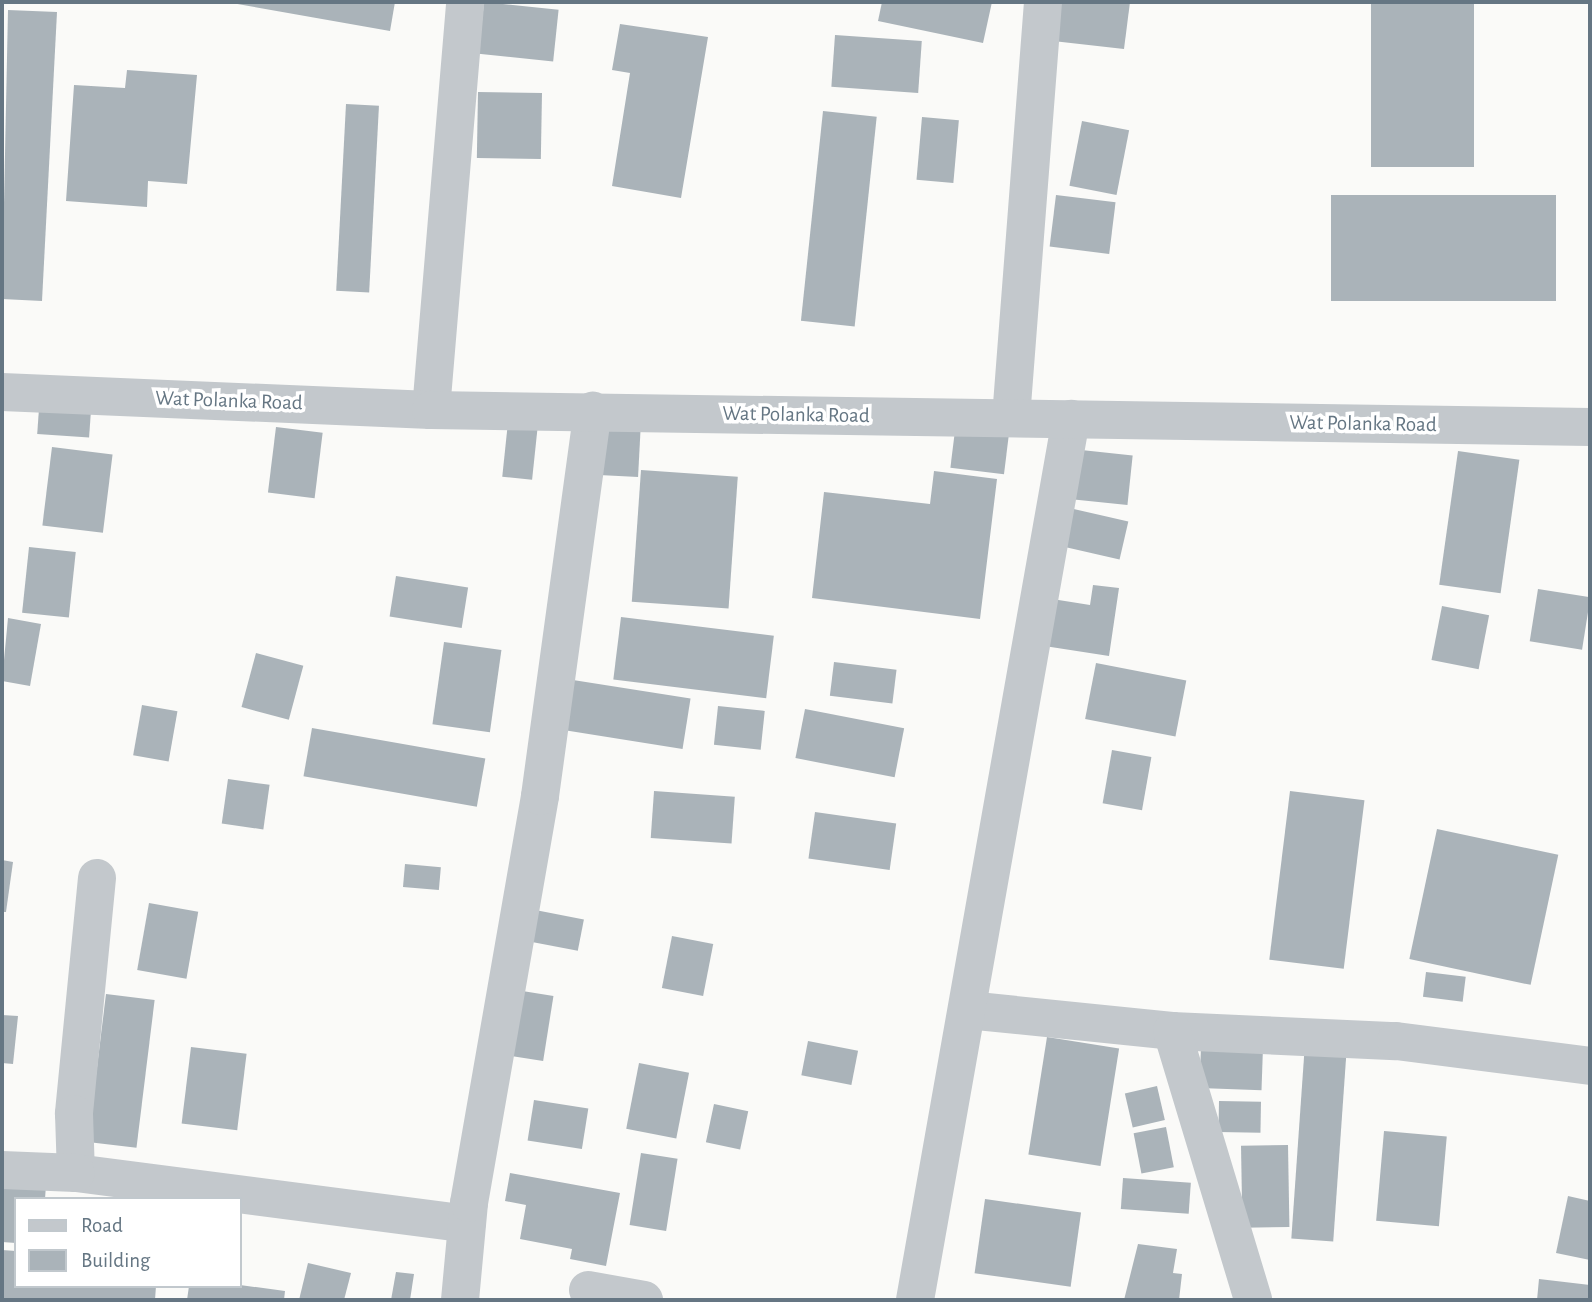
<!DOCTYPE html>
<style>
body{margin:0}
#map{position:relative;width:1592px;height:1302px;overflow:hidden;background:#fafaf8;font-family:"Alegreya Sans",sans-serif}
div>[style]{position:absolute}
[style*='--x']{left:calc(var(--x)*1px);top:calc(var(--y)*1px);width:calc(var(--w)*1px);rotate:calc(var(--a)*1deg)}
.building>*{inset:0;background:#aab3b9;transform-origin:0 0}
.minor>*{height:38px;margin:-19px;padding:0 19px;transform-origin:19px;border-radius:19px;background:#c3c8cc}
.tertiary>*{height:38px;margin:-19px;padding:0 19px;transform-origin:19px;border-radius:19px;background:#c3c8cc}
span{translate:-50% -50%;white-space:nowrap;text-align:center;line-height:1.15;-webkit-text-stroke:7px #fff;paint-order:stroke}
.street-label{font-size:21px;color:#657683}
.frame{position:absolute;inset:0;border:4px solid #657683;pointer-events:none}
.legend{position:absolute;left:14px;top:1197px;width:228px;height:91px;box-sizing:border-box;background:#fff;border:2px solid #c1c8cd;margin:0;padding:9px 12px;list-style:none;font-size:21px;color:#657683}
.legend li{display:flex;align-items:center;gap:14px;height:35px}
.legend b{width:35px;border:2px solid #c1c8cd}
</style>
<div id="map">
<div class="building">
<div style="clip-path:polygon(226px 2px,395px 2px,390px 31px)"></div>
<div style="left:484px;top:2px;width:75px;height:52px;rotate:6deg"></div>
<div style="clip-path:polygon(882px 2px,992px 2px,983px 43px,878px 21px)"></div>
<div style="clip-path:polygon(1057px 2px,1130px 2px,1124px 49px,1053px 41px)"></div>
<div style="left:1371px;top:2px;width:103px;height:165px"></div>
<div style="clip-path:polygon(8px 10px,57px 12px,42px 301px,2px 299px)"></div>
<div style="clip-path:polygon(620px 24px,708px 37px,681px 198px,612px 186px,630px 73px,612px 70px)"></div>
<div style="left:835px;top:35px;width:87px;height:52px;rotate:4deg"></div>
<div style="clip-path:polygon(127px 70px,197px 75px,187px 184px,148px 181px,147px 207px,66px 201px,74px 85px,125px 88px)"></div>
<div style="left:478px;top:92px;width:64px;height:66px;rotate:1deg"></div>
<div style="left:346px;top:104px;width:33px;height:187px;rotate:3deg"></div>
<div style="left:823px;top:111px;width:54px;height:211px;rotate:6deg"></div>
<div style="left:922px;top:117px;width:37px;height:63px;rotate:5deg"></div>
<div style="left:1082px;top:121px;width:48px;height:66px;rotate:11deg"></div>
<div style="left:1056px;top:195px;width:60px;height:52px;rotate:7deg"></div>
<div style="left:1331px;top:195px;width:225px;height:106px"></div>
<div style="left:40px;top:394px;width:52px;height:40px;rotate:4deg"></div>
<div style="left:602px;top:420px;width:39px;height:55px;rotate:3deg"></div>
<div style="left:508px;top:422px;width:30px;height:55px;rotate:6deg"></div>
<div style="left:956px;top:422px;width:54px;height:46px;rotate:7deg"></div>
<div style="left:276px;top:427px;width:47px;height:66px;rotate:7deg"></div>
<div style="left:52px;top:447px;width:61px;height:79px;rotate:7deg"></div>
<div style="left:1072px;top:449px;width:61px;height:50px;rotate:6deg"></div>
<div style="left:1458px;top:451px;width:62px;height:135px;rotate:8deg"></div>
<div style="left:641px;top:470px;width:97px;height:132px;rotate:4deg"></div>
<div style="clip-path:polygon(934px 471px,997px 479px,980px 619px,812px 598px,824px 492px,930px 504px)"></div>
<div style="left:1065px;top:507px;width:65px;height:39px;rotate:13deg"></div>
<div style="left:29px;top:547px;width:47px;height:66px;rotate:6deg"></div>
<div style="left:396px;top:576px;width:73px;height:41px;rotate:9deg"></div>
<div style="clip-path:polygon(1093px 585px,1119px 588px,1109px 656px,1038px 645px,1046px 598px,1090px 605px)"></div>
<div style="left:1538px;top:589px;width:53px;height:53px;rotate:9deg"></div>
<div style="left:1442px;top:606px;width:48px;height:55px;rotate:11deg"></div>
<div style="left:621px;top:617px;width:154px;height:63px;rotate:7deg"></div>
<div style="clip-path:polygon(8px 618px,41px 624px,30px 686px,2px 681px)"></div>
<div style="left:444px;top:642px;width:58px;height:83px;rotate:8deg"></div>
<div style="left:256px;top:653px;width:49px;height:56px;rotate:15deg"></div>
<div style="left:834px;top:662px;width:63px;height:34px;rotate:7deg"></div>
<div style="left:1096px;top:663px;width:92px;height:57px;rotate:11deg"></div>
<div style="left:573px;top:680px;width:119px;height:51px;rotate:9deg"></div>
<div style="left:142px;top:705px;width:36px;height:51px;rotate:10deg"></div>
<div style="left:718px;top:706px;width:47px;height:39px;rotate:6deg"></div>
<div style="left:805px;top:709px;width:101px;height:50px;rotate:11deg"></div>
<div style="left:312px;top:728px;width:176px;height:49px;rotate:10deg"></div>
<div style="left:1112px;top:750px;width:40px;height:54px;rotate:10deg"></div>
<div style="left:228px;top:779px;width:42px;height:45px;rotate:8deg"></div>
<div style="left:654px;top:791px;width:81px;height:47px;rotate:4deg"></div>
<div style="left:1290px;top:791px;width:75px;height:170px;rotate:7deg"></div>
<div style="left:815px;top:812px;width:82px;height:47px;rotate:8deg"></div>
<div style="left:1437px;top:829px;width:124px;height:133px;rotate:12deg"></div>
<div style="clip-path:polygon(2px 860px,13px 862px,6px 912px,2px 912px)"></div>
<div style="left:405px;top:864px;width:36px;height:23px;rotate:5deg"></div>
<div style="left:149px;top:903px;width:50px;height:68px;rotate:10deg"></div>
<div style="left:525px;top:908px;width:60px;height:32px;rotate:11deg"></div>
<div style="left:672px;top:936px;width:42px;height:53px;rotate:11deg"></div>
<div style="left:1426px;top:972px;width:40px;height:25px;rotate:7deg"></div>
<div style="left:510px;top:989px;width:44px;height:66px;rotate:9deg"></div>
<div style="left:106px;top:994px;width:49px;height:149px;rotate:7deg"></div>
<div style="clip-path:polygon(2px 1015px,18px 1016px,13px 1064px,2px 1063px)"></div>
<div style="left:1047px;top:1037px;width:73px;height:119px;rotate:9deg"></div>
<div style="left:808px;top:1041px;width:51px;height:35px;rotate:11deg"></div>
<div style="left:1305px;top:1043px;width:42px;height:196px;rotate:4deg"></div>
<div style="left:1201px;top:1046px;width:62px;height:42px;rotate:2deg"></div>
<div style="left:191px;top:1047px;width:56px;height:77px;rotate:7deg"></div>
<div style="left:639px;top:1063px;width:51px;height:67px;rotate:11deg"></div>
<div style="left:1157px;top:1086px;width:35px;height:33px;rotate:77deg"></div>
<div style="left:534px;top:1100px;width:55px;height:41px;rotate:9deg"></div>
<div style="left:1219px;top:1101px;width:42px;height:31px;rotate:1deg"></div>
<div style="left:714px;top:1104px;width:35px;height:39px;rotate:12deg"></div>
<div style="left:1166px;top:1127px;width:41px;height:33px;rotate:79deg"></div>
<div style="left:1384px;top:1131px;width:63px;height:90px;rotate:5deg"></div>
<div style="left:1288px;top:1145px;width:82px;height:47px;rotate:89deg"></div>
<div style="left:641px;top:1153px;width:37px;height:73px;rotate:9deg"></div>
<div style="clip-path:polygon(510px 1173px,620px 1193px,606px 1266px,570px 1259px,572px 1249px,520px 1239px,526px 1205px,505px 1201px)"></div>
<div style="left:1123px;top:1178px;width:68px;height:31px;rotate:4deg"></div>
<div style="clip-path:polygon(4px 1182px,46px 1185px,45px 1199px,16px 1199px,16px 1243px,2px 1242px)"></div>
<div style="clip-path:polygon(1568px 1196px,1590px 1201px,1590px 1260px,1556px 1253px)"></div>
<div style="left:985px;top:1199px;width:97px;height:75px;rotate:8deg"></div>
<div style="clip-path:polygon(1138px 1244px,1177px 1249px,1173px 1273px,1182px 1274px,1179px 1300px,1124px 1300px)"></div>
<div style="clip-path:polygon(2px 1250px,16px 1251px,16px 1286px,156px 1286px,155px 1300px,2px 1300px)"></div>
<div style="clip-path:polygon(308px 1263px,351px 1273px,344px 1300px,299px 1300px)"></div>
<div style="clip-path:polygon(396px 1272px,414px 1274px,410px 1300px,391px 1300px)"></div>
<div style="clip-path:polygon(1539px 1279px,1590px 1285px,1590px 1300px,1537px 1300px)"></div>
<div style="clip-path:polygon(189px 1286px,240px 1285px,285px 1291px,284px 1300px,187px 1300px)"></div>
</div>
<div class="minor">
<div style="--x:431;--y:410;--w:409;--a:-85.2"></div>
<div style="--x:1011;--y:418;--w:417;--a:-85.6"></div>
<div style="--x:97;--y:878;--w:237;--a:95.6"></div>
<div style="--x:74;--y:1114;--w:59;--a:88.1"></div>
<div style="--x:76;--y:1173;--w:394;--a:7.4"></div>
<div style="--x:967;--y:1010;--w:206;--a:5.8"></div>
<div style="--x:1172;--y:1031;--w:224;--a:2.6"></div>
<div style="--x:1396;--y:1041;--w:196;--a:7.3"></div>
<div style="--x:1172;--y:1031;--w:281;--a:73.2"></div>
<div style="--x:2;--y:1170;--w:74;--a:2.3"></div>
<div style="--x:588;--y:1290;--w:57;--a:10.1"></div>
<div style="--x:460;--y:1300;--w:97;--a:-84.7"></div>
<div style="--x:469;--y:1203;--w:413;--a:-80.1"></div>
<div style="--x:540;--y:796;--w:389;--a:-82.2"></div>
<div style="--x:915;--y:1300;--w:895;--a:-79.96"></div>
</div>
<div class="tertiary">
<div style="--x:2;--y:392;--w:429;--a:2.4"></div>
<div style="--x:431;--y:410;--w:1159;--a:0.84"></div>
</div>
<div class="street-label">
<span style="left:229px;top:401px;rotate:2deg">Wat Polanka Road</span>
<span style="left:796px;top:415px;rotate:1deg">Wat Polanka Road</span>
<span style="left:1363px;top:424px;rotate:1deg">Wat Polanka Road</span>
</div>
<div class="frame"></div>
<ul class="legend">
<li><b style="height:9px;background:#c3c8cc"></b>Road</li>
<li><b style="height:19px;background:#aab3b9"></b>Building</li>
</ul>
</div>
